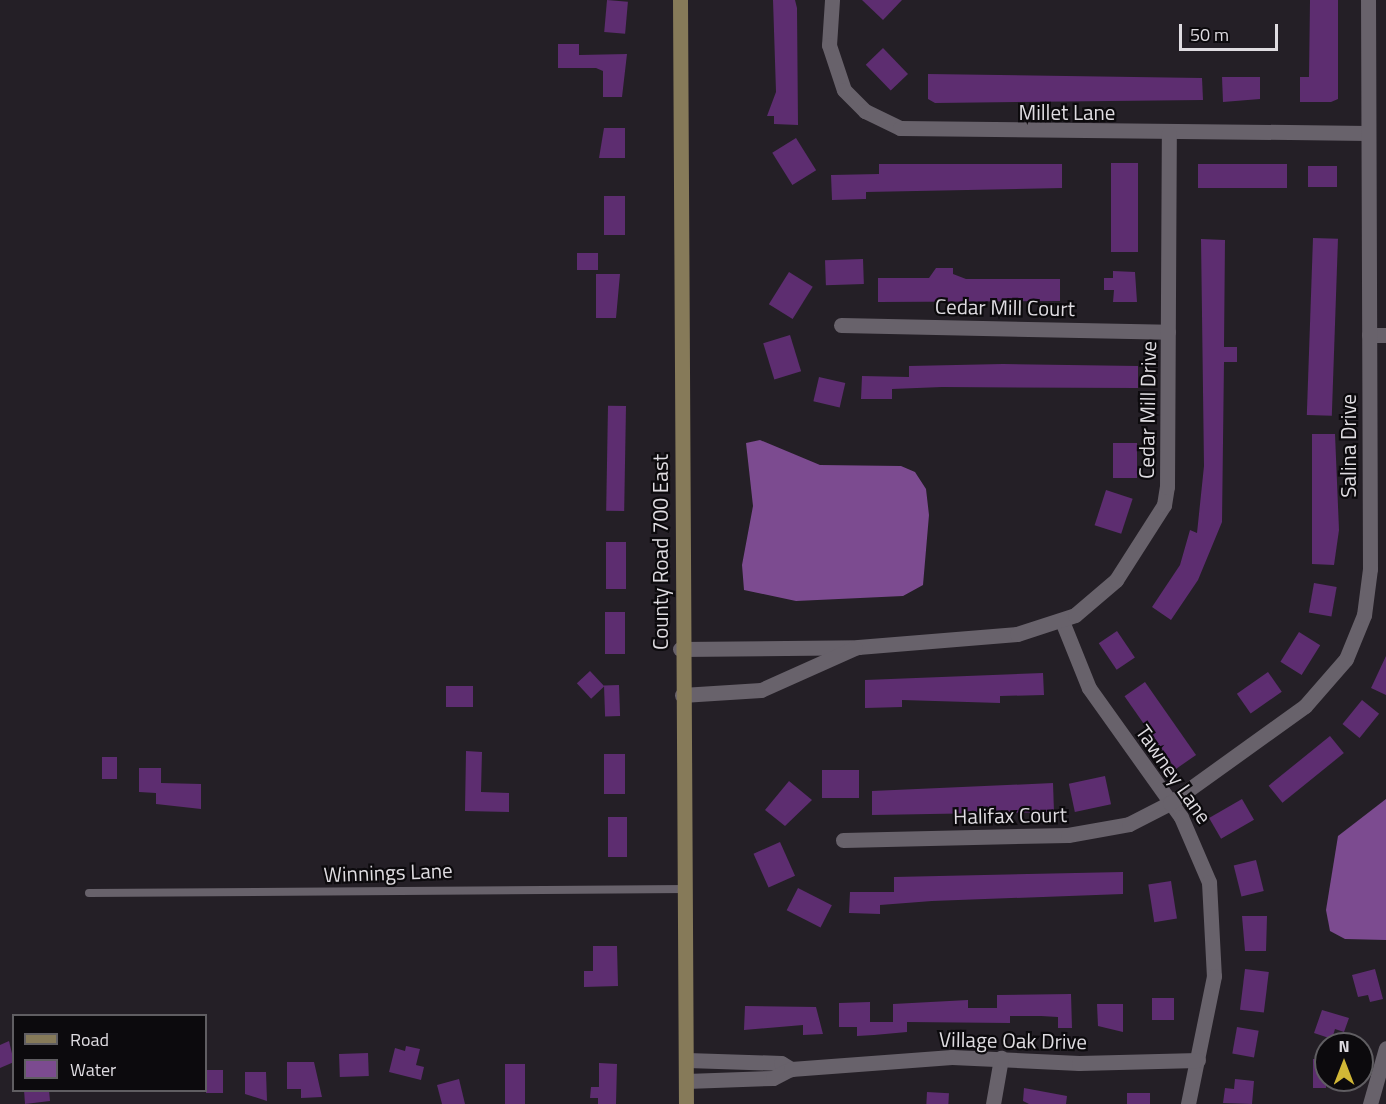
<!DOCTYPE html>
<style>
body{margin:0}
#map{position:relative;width:1386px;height:1104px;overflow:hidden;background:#241f26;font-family:"Titillium Web",sans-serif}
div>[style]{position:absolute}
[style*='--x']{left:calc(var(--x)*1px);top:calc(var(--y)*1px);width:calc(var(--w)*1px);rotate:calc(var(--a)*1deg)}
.water>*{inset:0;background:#7c4b90}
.building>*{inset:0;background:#5d2d70;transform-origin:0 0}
.service>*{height:8px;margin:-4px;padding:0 4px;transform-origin:4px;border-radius:4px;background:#68626b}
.minor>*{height:15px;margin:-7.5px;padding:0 7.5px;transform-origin:7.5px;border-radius:7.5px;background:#68626b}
.secondary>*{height:15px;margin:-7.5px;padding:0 7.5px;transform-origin:7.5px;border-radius:7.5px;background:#867a59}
span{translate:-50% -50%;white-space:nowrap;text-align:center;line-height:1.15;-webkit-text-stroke:4.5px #0c0a0d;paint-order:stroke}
.street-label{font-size:21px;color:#dfdce1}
.legend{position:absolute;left:12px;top:1014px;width:195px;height:78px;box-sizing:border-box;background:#0c0a0d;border:2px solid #605e62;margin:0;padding:8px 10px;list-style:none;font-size:18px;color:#dfdce1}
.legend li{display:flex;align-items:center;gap:12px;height:30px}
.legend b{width:30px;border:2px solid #605e62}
.north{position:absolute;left:1314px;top:1032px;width:60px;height:60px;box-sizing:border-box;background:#0c0a0d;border:2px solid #605e62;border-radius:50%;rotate:0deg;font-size:16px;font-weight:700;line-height:24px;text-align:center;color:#dfdce1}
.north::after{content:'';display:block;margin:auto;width:21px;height:27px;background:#d1b736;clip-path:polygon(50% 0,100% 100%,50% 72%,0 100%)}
.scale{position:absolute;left:1179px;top:24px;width:99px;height:27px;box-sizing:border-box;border:3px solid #dfdce1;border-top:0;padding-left:8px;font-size:18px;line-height:21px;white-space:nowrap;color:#dfdce1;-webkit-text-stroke:4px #0c0a0d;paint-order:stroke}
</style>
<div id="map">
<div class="water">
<div style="clip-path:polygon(760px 440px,820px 465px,901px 466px,915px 472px,926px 489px,929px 515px,923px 585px,903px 596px,796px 601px,744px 590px,742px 565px,753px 506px,746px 443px)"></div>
<div style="clip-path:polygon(1386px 799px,1386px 940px,1345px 939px,1330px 931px,1326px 910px,1338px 836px)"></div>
</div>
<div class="building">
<div style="left:607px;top:0;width:21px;height:32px;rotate:5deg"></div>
<div style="clip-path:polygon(773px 0,795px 0,797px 8px,798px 125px,774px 124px,774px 116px,767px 116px,776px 92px)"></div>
<div style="clip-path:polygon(862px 0,902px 0,883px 20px)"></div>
<div style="clip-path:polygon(1310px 0,1338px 0,1338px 99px,1331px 102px,1300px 102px,1300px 77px,1309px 77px)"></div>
<div style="clip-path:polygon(558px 44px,579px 44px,579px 55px,627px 54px,622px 97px,603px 97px,603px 71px,596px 68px,558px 68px)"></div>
<div style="left:883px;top:48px;width:36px;height:24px;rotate:46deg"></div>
<div style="clip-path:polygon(928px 74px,1202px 78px,1203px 100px,935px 103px,928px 99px)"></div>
<div style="clip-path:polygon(1222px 77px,1260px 77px,1260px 99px,1223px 102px)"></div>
<div style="clip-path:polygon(604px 128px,625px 128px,625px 158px,599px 158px)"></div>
<div style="left:796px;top:138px;width:38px;height:28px;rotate:58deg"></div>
<div style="left:1138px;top:163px;width:89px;height:27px;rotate:90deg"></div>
<div style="clip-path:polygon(879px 164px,1062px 164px,1062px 188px,866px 192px,866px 199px,832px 200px,831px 175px,879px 174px)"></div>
<div style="left:1287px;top:164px;width:24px;height:89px;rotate:90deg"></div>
<div style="left:1308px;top:166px;width:29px;height:21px"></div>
<div style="left:604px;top:196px;width:21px;height:39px"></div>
<div style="left:1313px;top:238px;width:25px;height:177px;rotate:2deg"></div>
<div style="clip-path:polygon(1201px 239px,1225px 240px,1224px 347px,1237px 347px,1237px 362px,1224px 362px,1222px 522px,1198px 580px,1171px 620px,1152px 607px,1180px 565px,1190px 530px,1197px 533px,1204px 466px)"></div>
<div style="left:577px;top:253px;width:21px;height:17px"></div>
<div style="left:863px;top:259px;width:25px;height:38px;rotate:88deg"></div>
<div style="clip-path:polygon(936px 268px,953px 268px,953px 274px,966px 279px,1060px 279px,1060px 301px,878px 302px,878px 278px,929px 278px)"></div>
<div style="clip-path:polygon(1113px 271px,1135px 272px,1137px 302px,1113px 302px,1114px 290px,1104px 290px,1104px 278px,1113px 278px)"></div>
<div style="left:789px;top:272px;width:28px;height:38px;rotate:32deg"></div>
<div style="clip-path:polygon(596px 274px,620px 274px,616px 318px,596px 318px)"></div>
<div style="left:790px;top:335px;width:38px;height:28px;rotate:73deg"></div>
<div style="clip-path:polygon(1003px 364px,1138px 366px,1138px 388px,942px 387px,892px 389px,892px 399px,861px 399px,862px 376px,909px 377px,909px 366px)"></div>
<div style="left:819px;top:377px;width:27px;height:25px;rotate:13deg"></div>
<div style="left:626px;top:406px;width:105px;height:18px;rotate:91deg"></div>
<div style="clip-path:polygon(1312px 434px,1335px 434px,1339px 530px,1334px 565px,1312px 564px)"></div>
<div style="left:1113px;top:443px;width:24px;height:35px"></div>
<div style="left:1106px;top:490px;width:28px;height:37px;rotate:18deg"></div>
<div style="left:606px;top:542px;width:20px;height:47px"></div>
<div style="left:1314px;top:583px;width:23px;height:30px;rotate:10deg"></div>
<div style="left:605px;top:612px;width:20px;height:42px"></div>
<div style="left:1117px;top:631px;width:32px;height:22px;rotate:56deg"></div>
<div style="left:1299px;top:632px;width:25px;height:35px;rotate:32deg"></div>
<div style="clip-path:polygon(1386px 656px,1386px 695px,1371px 688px)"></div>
<div style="left:590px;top:671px;width:21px;height:18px;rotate:47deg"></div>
<div style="left:1268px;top:672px;width:24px;height:38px;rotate:55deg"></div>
<div style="clip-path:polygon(1043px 673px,1044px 695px,1000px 696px,1000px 703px,902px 700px,902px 707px,865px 708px,865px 680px)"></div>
<div style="left:1145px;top:682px;width:89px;height:25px;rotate:55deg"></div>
<div style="left:619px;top:685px;width:31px;height:15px;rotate:88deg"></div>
<div style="left:446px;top:686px;width:27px;height:21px"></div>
<div style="left:1362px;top:700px;width:22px;height:31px;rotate:39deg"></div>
<div style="left:1330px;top:736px;width:22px;height:79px;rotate:51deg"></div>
<div style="clip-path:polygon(466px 751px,482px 752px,481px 792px,509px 793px,509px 812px,465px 811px)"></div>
<div style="left:604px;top:754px;width:21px;height:40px"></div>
<div style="left:102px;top:757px;width:15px;height:22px"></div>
<div style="clip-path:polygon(139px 768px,161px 768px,161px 783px,201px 784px,201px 809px,156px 804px,156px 793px,139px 792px)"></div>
<div style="left:859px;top:770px;width:28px;height:37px;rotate:90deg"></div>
<div style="left:1105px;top:776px;width:29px;height:37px;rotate:78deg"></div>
<div style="clip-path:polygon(789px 781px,812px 800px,785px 826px,765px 810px)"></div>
<div style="clip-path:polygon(1053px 783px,1054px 812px,872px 815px,872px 791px)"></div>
<div style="left:1242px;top:799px;width:24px;height:38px;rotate:60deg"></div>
<div style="left:608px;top:817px;width:19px;height:40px"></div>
<div style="left:780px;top:842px;width:37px;height:29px;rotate:66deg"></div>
<div style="left:1256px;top:860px;width:32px;height:23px;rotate:76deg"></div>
<div style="clip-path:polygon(1123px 872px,1123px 894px,932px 901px,880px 905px,880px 914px,849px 913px,850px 892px,894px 892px,894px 877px)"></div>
<div style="left:1171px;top:881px;width:38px;height:23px;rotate:81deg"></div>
<div style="left:798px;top:888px;width:38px;height:25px;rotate:27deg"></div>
<div style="clip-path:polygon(1242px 916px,1267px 916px,1266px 951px,1245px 951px)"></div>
<div style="clip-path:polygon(593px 946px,617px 946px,618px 986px,584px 987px,584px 971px,593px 971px)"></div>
<div style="left:1245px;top:969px;width:24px;height:41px;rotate:7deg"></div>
<div style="clip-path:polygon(1375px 969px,1383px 999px,1370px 1002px,1368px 995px,1358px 997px,1352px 975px)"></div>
<div style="clip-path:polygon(1071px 994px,1072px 1028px,1058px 1028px,1058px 1017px,1041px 1016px,1010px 1016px,1010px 1023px,907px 1022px,907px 1032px,874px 1035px,857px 1036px,857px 1027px,839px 1027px,839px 1003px,870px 1002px,870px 1022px,893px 1022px,893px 1004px,968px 1000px,968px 1008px,997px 1008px,997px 995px)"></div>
<div style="left:1152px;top:998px;width:22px;height:22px"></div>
<div style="clip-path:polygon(1097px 1004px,1123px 1004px,1123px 1032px,1098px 1026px)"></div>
<div style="clip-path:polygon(745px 1006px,816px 1007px,823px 1034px,803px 1035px,803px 1025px,744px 1030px)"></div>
<div style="clip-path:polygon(1322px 1010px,1349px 1018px,1344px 1032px,1335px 1029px,1332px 1039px,1314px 1033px)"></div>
<div style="left:1237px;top:1027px;width:22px;height:27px;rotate:10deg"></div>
<div style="clip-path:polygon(9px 1041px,14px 1062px,0 1068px,0 1045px)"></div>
<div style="clip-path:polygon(406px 1046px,420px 1049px,416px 1065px,424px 1067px,421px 1080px,389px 1072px,395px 1048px,405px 1051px)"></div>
<div style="left:368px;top:1053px;width:23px;height:29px;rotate:88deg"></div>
<div style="left:1313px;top:1059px;width:13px;height:29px"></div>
<div style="clip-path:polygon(287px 1062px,314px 1062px,322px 1097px,301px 1098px,301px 1089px,287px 1089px)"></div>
<div style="clip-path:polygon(599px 1063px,617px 1064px,616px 1104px,598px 1104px,598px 1098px,590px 1098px,591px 1087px,599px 1087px)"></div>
<div style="left:505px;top:1064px;width:20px;height:40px"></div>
<div style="left:223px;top:1070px;width:23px;height:17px;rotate:90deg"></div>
<div style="clip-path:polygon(245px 1072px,266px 1072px,267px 1101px,245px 1094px)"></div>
<div style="clip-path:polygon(459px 1079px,465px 1104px,442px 1104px,437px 1085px)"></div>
<div style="clip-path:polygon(1235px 1079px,1254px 1081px,1252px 1104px,1223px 1103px,1225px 1088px,1234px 1089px)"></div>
<div style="clip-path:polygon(1024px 1088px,1067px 1096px,1066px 1104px,1029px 1104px,1023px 1101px)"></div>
<div style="clip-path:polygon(24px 1090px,49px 1090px,50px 1101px,25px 1104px)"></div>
<div style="left:927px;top:1092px;width:22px;height:12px;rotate:3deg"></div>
<div style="left:1127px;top:1093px;width:23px;height:11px"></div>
</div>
<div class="service">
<div style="--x:89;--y:893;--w:598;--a:-0.38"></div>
</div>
<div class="minor">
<div style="--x:832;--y:0;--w:45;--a:93.8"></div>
<div style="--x:829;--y:45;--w:47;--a:71.6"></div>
<div style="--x:844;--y:90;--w:30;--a:45"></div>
<div style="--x:865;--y:111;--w:39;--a:26"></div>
<div style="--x:900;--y:128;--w:468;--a:0.6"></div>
<div style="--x:841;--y:325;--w:327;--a:1.2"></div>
<div style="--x:1369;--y:335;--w:17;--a:0"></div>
<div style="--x:1062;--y:621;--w:72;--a:68.1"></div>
<div style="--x:1089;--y:688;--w:158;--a:54.5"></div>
<div style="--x:1181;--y:817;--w:71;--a:66.7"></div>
<div style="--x:1209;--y:882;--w:94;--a:87"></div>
<div style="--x:1214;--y:976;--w:131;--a:101.5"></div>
<div style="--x:680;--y:649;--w:178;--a:-0.6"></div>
<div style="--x:858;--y:647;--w:160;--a:-4.7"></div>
<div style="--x:1017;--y:634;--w:61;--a:-18.1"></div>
<div style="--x:1075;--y:615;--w:54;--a:-40.5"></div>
<div style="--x:1116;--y:580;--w:89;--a:-57.4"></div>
<div style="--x:1164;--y:505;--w:18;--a:-81"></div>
<div style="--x:1167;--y:487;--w:354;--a:-89.7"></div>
<div style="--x:682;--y:695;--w:79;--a:-3.6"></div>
<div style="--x:761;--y:690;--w:103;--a:-24.1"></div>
<div style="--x:843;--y:840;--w:225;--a:-1.3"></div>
<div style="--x:1068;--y:835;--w:62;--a:-10.2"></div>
<div style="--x:1129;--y:824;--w:46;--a:-27.1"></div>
<div style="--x:1170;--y:803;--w:166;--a:-35.7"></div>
<div style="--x:1305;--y:706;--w:62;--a:-48.9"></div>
<div style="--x:1346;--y:659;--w:48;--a:-67.8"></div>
<div style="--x:1364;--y:615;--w:46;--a:-82.6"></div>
<div style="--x:1370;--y:569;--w:569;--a:-90.2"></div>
<div style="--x:687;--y:1060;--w:94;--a:1.8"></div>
<div style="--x:781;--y:1063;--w:12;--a:31"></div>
<div style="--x:686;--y:1081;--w:87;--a:-2"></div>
<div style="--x:773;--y:1078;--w:20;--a:-27"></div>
<div style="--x:791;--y:1069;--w:161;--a:-4.3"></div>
<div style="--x:952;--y:1057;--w:127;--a:2.7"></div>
<div style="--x:1079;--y:1063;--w:119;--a:-1.4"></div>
<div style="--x:993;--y:1104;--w:47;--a:-80.1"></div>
<div style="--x:1370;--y:1104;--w:58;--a:-74.1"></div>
</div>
<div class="secondary">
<div style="--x:680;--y:0;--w:1104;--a:89.69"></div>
</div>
<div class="street-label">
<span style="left:1067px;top:112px">Millet Lane</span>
<span style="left:1005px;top:307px;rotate:1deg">Cedar Mill Court</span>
<span style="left:1147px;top:410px;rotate:-89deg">Cedar Mill Drive</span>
<span style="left:1348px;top:446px;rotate:-90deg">Salina Drive</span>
<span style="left:660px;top:552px;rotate:-90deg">County Road 700 East</span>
<span style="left:1174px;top:774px;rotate:55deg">Tawney Lane</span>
<span style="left:1010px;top:815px;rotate:-1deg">Halifax Court</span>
<span style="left:388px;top:872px;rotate:-2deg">Winnings Lane</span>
<span style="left:1013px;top:1040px;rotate:1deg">Village Oak Drive</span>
</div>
<ul class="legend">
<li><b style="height:8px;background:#867a59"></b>Road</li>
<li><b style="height:16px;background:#7c4b90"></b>Water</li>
</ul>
<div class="north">N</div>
<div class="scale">50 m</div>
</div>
